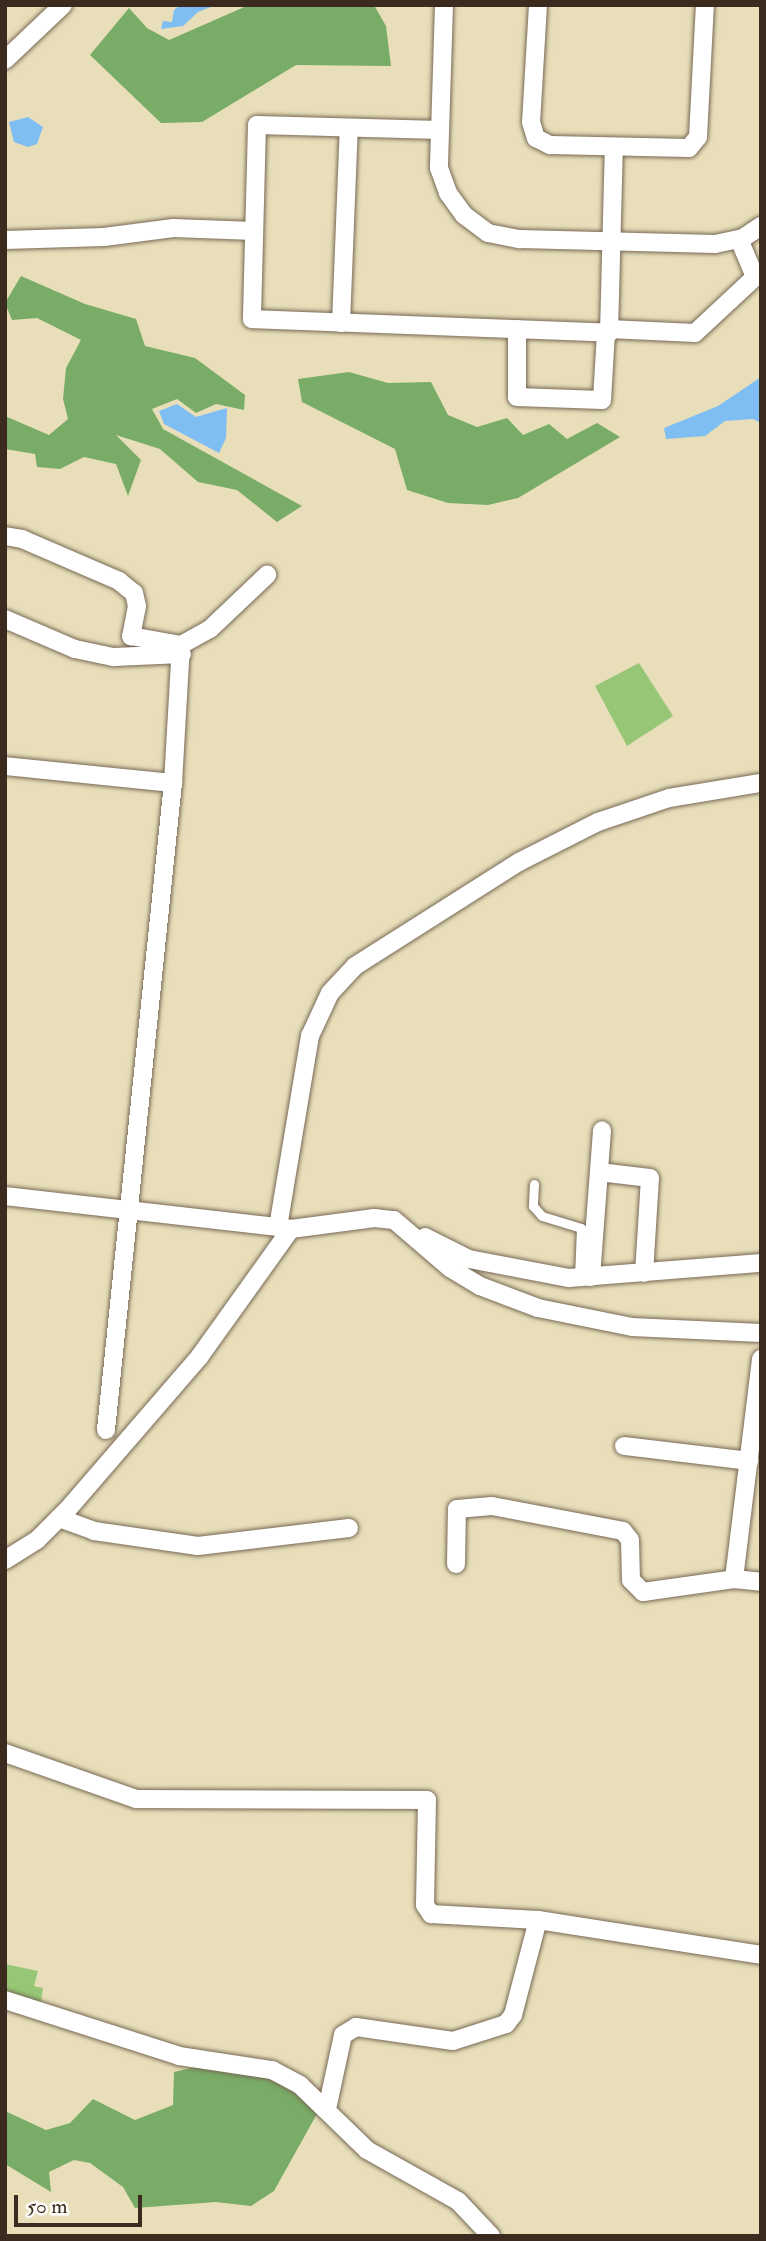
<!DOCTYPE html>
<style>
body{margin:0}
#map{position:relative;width:766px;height:2241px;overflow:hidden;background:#e8dfba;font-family:"IM FELL Double Pica",serif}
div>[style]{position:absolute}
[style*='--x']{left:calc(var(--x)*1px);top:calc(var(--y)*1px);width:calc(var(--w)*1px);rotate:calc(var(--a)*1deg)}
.green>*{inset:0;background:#97c776}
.forest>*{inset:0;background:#79ac67}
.water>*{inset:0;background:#7ebef2}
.roads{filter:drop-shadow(0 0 2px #786955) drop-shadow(0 0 2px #786955)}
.lane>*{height:9px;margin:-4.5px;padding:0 4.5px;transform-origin:4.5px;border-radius:4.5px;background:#fff}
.street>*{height:18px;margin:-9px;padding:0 9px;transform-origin:9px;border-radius:9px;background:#fff}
span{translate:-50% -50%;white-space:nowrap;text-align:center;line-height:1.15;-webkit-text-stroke:5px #fdfcf7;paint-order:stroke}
.frame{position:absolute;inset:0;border:7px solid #3b2a1e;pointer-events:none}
.scale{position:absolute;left:14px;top:2195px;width:128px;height:32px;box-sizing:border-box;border:4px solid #3b2a1e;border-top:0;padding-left:9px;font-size:21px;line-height:24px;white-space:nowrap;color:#3b2a1e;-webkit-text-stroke:5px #fdfcf7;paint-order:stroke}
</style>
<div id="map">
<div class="green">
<div style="clip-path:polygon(639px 663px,673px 716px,627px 746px,595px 686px)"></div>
<div style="clip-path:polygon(5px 1964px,38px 1971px,34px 1986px,43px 1988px,41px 2002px,5px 1996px)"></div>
</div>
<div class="forest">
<div style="clip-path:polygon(249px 5px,374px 5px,386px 26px,391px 66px,296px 65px,202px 122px,161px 123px,90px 55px,129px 8px,147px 28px,169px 40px)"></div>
<div style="clip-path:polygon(21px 276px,85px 304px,136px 319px,145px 346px,195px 358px,245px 395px,244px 410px,216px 404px,196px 413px,177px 399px,152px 409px,163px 429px,302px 506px,277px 522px,237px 490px,198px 482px,160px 449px,116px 435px,141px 460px,128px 496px,116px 464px,84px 457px,60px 469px,37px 467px,35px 454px,5px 449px,5px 416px,49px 435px,68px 419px,63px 399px,66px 368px,81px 340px,37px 318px,12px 320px,5px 303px)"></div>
<div style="clip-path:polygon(349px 372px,388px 383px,431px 382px,448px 415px,477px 427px,507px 418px,523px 435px,549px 424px,567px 439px,597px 423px,620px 437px,518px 498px,488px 505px,448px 503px,407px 490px,395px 449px,302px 402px,298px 379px)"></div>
<div style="clip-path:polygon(195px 2067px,245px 2069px,297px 2091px,318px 2112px,274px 2191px,251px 2206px,216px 2202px,135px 2208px,123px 2187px,90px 2163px,74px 2160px,49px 2172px,51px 2192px,5px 2164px,5px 2111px,46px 2130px,70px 2123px,93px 2099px,135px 2120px,173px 2105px,174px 2072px)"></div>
</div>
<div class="water">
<div style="clip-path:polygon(180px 5px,216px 5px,198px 12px,183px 26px,161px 29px,163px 21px,172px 22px,174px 10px)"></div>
<div style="clip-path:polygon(28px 117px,43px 127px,37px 144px,28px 147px,14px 142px,9px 122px)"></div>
<div style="clip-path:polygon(761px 377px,761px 423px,753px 419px,725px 421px,705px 436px,666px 439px,664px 428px,718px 406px)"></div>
<div style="clip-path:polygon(177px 404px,196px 417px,227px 408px,226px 438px,219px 453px,164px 424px,159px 411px)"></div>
</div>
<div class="roads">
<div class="lane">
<div style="--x:534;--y:1184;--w:22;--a:93"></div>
<div style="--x:533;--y:1206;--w:13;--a:48"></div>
<div style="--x:542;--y:1216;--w:41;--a:17.1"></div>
<div style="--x:581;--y:1228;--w:50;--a:92.3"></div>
</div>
<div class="street">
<div style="--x:444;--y:5;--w:163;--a:91.8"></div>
<div style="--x:439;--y:168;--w:27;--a:70"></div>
<div style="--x:448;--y:193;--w:27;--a:54"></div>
<div style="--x:464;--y:215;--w:30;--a:37"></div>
<div style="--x:488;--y:233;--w:33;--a:11"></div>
<div style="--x:520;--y:239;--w:195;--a:1.5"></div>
<div style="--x:715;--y:244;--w:29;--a:-12"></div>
<div style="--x:743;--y:238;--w:22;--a:-34"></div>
<div style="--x:538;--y:5;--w:117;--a:93.4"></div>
<div style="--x:531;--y:122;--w:17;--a:73"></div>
<div style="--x:536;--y:138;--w:16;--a:27"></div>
<div style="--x:550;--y:145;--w:139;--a:1.2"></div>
<div style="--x:689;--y:148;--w:14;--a:-51"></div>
<div style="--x:698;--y:137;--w:132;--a:-87"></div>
<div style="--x:5;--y:60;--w:80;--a:-43.5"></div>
<div style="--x:440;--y:130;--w:183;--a:-178.4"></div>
<div style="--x:257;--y:125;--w:194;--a:91.5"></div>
<div style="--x:252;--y:319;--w:357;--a:2.2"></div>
<div style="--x:609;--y:333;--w:186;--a:-88.5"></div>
<div style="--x:5;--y:240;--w:99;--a:-1.7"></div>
<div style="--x:104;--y:237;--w:70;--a:-7.4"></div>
<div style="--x:173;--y:228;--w:81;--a:2.1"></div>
<div style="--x:341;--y:323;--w:195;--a:-87.7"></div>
<div style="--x:517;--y:329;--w:68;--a:90"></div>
<div style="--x:517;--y:397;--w:85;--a:2"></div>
<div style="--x:602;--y:400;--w:67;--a:-86.6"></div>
<div style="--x:609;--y:329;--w:86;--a:2.7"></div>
<div style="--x:695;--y:333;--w:82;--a:-43"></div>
<div style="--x:755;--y:277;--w:41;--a:-112.8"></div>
<div style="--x:5;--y:536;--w:17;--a:10"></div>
<div style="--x:22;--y:539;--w:106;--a:23.4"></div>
<div style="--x:119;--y:581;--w:19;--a:39"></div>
<div style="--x:134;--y:593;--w:13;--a:77"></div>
<div style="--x:137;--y:606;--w:31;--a:101"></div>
<div style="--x:131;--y:636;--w:51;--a:10.2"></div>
<div style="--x:181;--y:645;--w:33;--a:-29"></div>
<div style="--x:210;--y:629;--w:79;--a:-43.5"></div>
<div style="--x:5;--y:619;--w:76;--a:23.2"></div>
<div style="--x:75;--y:649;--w:40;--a:12"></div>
<div style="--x:114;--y:657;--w:68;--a:-2.5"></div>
<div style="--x:5;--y:766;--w:169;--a:5.8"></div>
<div style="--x:599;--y:1172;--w:51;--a:6.7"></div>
<div style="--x:650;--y:1178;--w:95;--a:93.6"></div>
<div style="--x:5;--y:1196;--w:284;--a:6.5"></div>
<div style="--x:278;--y:1227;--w:194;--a:-80.5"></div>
<div style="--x:310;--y:1036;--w:47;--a:-65.1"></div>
<div style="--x:330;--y:993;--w:37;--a:-47"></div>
<div style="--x:355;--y:966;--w:194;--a:-32.4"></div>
<div style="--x:519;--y:862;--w:89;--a:-26.9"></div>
<div style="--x:598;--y:822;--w:75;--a:-18.7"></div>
<div style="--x:669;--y:798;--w:93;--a:-9.3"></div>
<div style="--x:425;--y:1237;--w:49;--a:26.6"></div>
<div style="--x:469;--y:1259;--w:102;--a:10.8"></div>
<div style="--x:569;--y:1278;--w:193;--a:-4.5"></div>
<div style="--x:591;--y:1277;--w:147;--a:-85.7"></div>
<div style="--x:106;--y:1430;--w:650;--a:-84.09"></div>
<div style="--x:173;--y:783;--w:138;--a:-86.7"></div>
<div style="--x:624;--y:1446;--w:126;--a:6.8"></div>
<div style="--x:59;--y:1518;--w:37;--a:20"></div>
<div style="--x:94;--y:1531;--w:105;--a:8.2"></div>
<div style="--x:198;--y:1546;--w:152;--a:-6.8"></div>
<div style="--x:5;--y:1560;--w:38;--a:-32"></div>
<div style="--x:37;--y:1540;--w:44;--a:-45"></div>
<div style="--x:68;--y:1509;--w:202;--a:-49.2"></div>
<div style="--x:200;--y:1356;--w:156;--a:-54.4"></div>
<div style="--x:291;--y:1229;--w:84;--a:-7.5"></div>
<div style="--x:374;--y:1218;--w:20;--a:6"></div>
<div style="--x:394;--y:1220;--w:74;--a:40.6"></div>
<div style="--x:450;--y:1268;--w:35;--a:31"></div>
<div style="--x:480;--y:1286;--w:62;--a:20.8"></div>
<div style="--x:538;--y:1308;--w:96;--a:11.4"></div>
<div style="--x:632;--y:1327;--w:129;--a:2.7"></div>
<div style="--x:456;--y:1564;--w:55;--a:-89"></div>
<div style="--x:457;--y:1509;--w:35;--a:-5"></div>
<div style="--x:492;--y:1506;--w:133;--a:10.8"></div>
<div style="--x:623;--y:1531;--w:11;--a:52"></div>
<div style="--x:630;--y:1540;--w:40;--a:88.6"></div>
<div style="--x:631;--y:1580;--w:17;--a:45"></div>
<div style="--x:643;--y:1592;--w:92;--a:-8.1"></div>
<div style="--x:734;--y:1579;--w:27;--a:6"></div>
<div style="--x:734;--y:1579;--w:222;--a:-83"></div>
<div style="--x:5;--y:1753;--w:139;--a:19.3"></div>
<div style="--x:136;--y:1799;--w:291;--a:0.2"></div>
<div style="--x:427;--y:1800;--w:105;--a:91.1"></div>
<div style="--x:425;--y:1905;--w:11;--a:56"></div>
<div style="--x:431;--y:1914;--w:107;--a:3.2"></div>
<div style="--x:538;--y:1920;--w:226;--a:8.9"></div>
<div style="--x:5;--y:2000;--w:183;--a:17.8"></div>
<div style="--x:179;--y:2056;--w:94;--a:8.6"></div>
<div style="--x:272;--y:2070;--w:32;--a:28"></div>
<div style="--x:300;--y:2085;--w:93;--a:44.1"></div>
<div style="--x:367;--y:2150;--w:104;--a:29.3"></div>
<div style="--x:458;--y:2201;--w:48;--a:46.7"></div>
<div style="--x:327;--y:2109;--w:76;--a:-77.8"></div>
<div style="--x:343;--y:2035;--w:15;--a:-32"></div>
<div style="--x:356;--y:2027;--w:98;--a:8.2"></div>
<div style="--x:453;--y:2041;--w:56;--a:-17.8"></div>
<div style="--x:506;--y:2024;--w:11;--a:-52"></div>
<div style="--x:513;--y:2015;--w:98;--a:-75.3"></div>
</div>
</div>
<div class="frame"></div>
<div class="scale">50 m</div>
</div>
